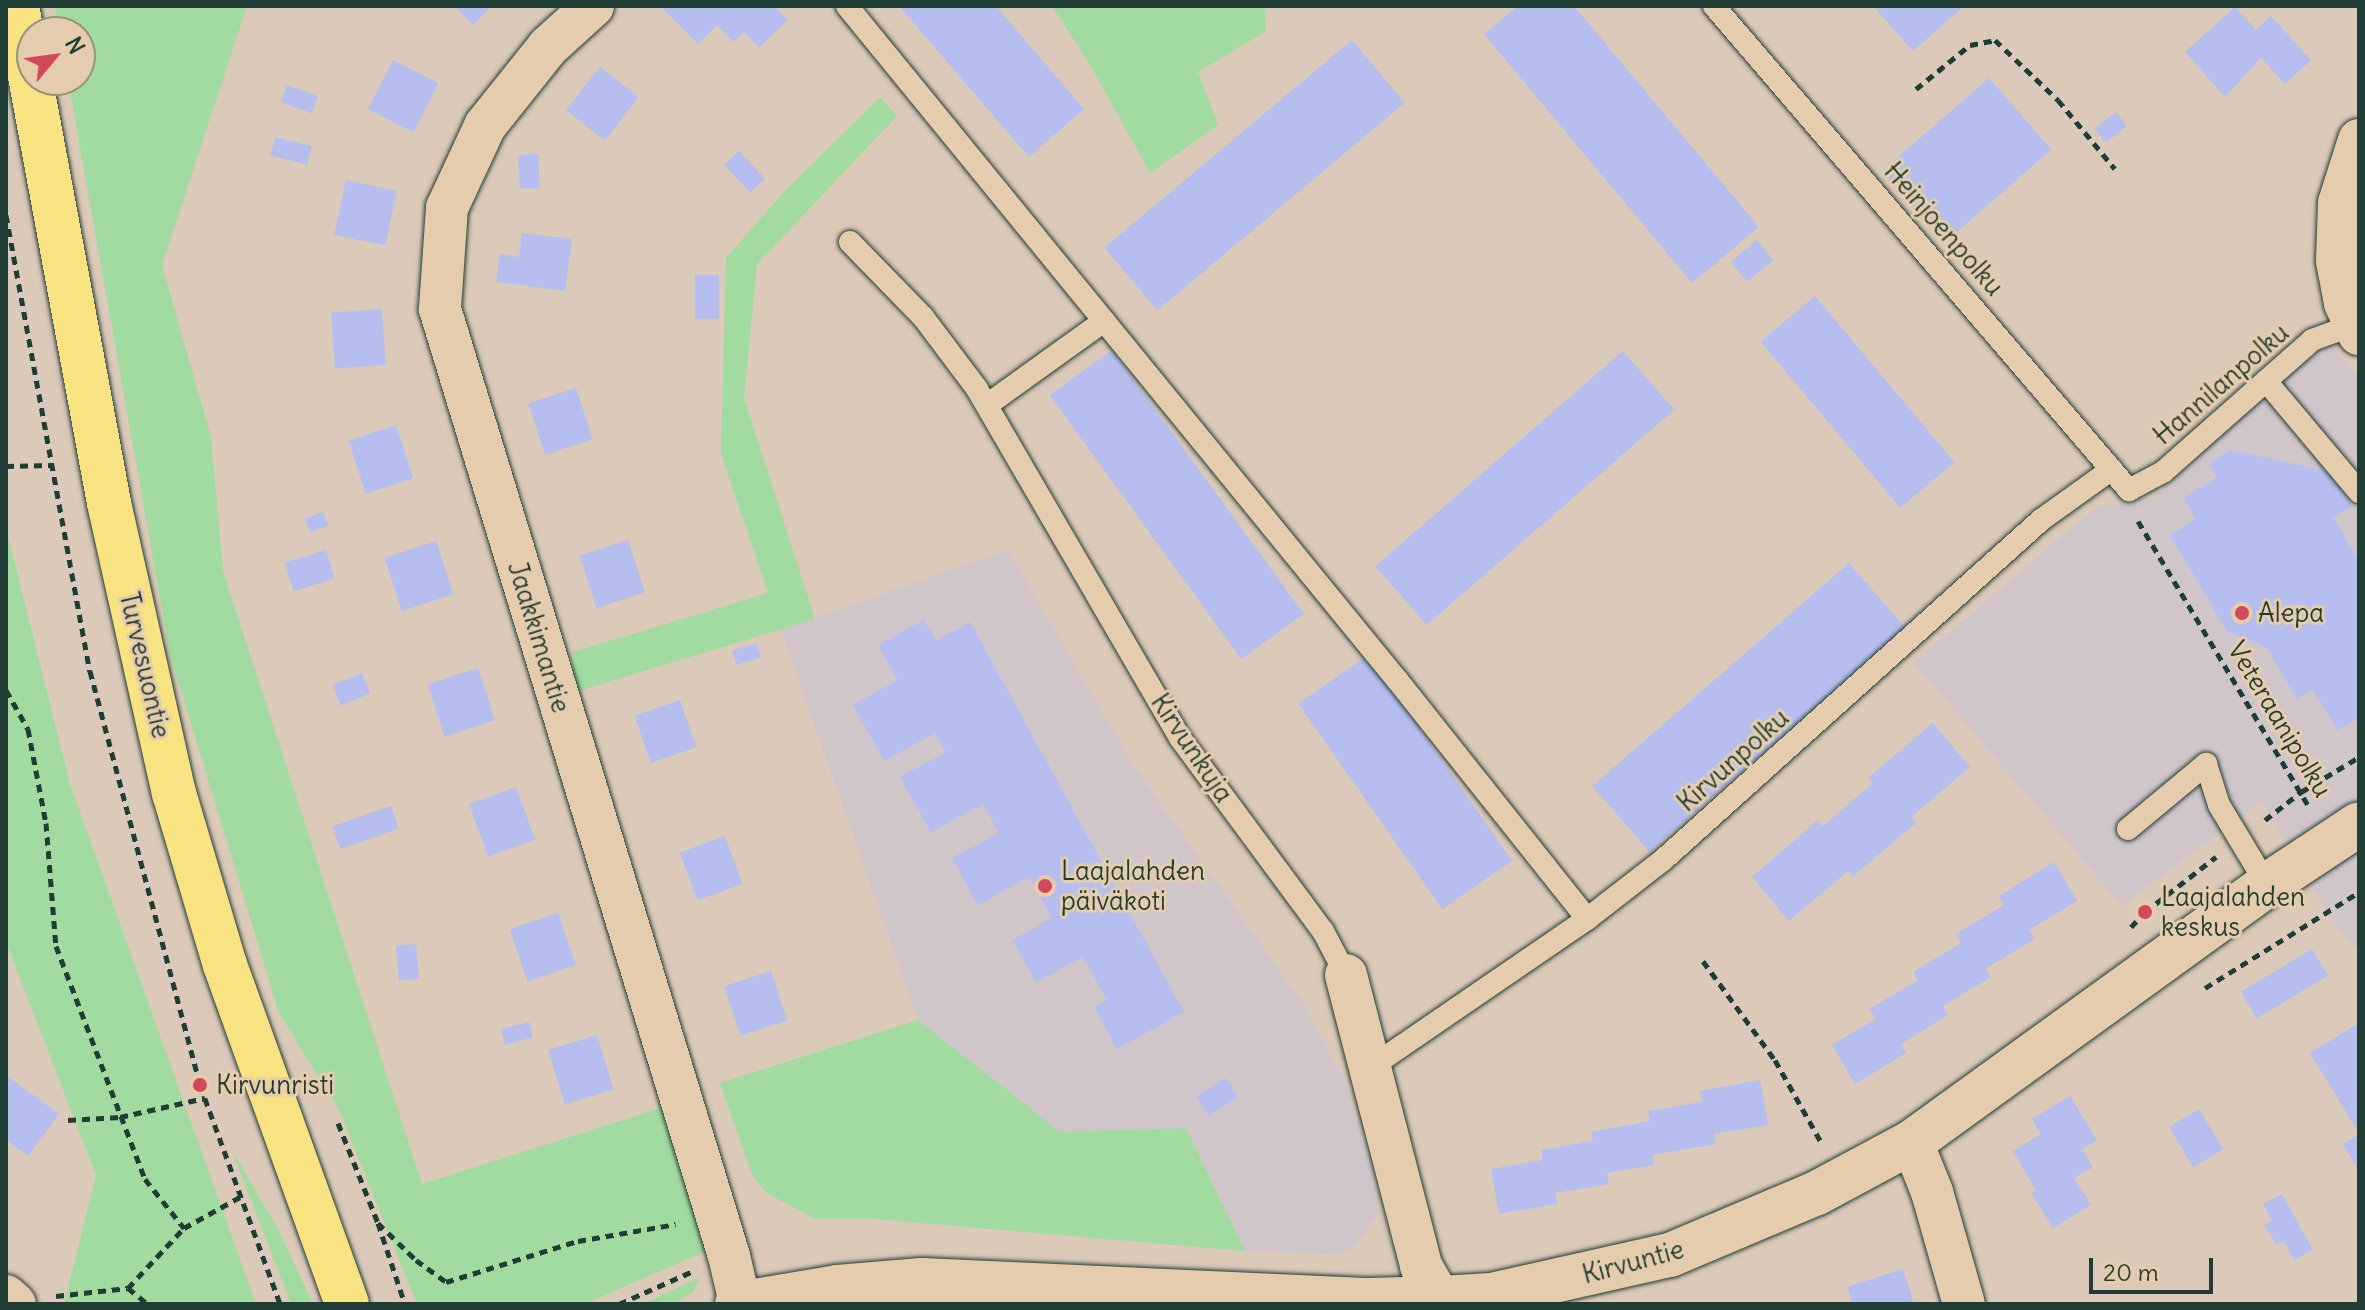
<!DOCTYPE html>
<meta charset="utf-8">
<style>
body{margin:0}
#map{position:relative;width:2365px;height:1310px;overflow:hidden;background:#dbc9b9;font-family:Delius,sans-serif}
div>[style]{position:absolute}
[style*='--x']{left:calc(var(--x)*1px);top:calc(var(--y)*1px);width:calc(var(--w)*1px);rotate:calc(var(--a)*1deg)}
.built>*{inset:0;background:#d0c6c9}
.green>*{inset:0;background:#a2dba0}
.building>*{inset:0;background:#b6beef;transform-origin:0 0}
.path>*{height:5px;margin-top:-2.5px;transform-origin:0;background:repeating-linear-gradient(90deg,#1f3d34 0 8px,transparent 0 14px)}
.roads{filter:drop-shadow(0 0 2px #1f3d34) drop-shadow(0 0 2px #1f3d34)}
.service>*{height:22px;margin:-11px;padding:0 11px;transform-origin:11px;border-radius:11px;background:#e4ccac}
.minor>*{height:42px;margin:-21px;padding:0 21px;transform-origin:21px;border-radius:21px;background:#e4ccac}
.tertiary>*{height:44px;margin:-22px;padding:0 22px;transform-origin:22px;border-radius:22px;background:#e4ccac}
.primary>*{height:44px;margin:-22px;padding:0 22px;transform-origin:22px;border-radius:22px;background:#f8e281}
.dots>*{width:22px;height:22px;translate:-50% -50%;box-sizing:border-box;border:4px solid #e4ccac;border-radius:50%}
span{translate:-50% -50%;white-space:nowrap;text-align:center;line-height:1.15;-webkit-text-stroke:6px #e4ccac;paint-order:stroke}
.street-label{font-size:26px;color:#1f3d34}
.poi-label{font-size:26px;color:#1f3d34}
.left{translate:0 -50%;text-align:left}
.frame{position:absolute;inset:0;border:8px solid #1f3d34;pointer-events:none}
.north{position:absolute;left:16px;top:16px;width:80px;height:80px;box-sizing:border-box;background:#e4ccac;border:2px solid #95937c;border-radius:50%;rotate:61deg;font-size:22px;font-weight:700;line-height:32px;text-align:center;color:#1f3d34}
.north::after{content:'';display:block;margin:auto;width:28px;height:36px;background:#d1495b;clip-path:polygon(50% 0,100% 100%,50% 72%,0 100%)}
.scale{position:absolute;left:2089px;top:1258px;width:124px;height:36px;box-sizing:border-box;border:4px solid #1f3d34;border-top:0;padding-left:10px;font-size:24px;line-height:28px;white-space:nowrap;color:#1f3d34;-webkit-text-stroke:6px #e4ccac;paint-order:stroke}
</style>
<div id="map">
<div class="built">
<div style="clip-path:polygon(2329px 342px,2359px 379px,2359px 952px,2333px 921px,2262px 801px,2122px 905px,1914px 663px,2096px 507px,2154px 498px,2280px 381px)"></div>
<div style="clip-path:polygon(1008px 550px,1134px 767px,1304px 1005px,1346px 1084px,1378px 1194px,1377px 1215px,1355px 1246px,1338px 1254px,1245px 1251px,875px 1219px,815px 1219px,767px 1193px,753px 1177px,720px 1083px,918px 1020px,781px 630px)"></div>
</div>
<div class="green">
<div style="clip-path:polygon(55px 6px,247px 6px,162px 265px,211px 437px,223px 571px,422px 1184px,661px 1108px,709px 1250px,584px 1304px,417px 1304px,339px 1110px,279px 1013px,170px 654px,68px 80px,80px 80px,80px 32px,59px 32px)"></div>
<div style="clip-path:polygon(1052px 6px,1265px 6px,1266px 31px,1198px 72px,1218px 125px,1150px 173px,1088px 61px)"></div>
<div style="clip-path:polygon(880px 97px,897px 116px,757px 264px,744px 398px,815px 619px,572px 693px,573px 652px,768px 593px,721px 454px,726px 258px,785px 191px)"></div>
<div style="clip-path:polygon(6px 528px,70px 784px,256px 1304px,64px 1304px,96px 1175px,6px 942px)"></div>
<div style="clip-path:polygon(918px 1020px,1060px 1132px,1186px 1128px,1245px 1251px,875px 1219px,815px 1219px,767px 1193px,753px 1177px,720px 1083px)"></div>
<div style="clip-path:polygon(231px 1148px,280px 1233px,313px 1304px,291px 1304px)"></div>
<div style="clip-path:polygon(699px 1278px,693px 1292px,673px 1304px,643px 1304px)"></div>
</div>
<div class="building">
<div style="clip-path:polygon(454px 6px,492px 6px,473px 25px)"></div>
<div style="clip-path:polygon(666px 6px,774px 6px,788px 20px,759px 48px,744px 32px,733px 42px,717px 25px,698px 44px,663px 9px)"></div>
<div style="clip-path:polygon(899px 6px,996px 6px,1084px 109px,1029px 157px)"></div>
<div style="clip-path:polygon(1518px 6px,1574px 6px,1759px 227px,1692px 283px,1484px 34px)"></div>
<div style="clip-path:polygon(1873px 6px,1961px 6px,1962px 8px,1913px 51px)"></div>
<div style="clip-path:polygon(2235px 7px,2256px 30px,2271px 16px,2311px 60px,2285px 84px,2261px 58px,2225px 97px,2185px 52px)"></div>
<div style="left:1352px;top:40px;width:82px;height:323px;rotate:50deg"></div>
<div style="left:393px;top:60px;width:51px;height:55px;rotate:27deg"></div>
<div style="left:600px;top:67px;width:49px;height:55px;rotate:38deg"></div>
<div style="left:1989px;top:78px;width:95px;height:142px;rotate:49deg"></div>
<div style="left:287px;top:85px;width:33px;height:18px;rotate:20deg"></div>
<div style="left:2116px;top:112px;width:18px;height:27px;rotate:52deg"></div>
<div style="left:275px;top:137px;width:38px;height:19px;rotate:14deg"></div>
<div style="left:739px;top:151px;width:38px;height:20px;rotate:47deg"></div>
<div style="left:538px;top:154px;width:34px;height:20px;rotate:87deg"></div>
<div style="left:346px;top:180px;width:52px;height:56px;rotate:12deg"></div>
<div style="clip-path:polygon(522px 233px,572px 239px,565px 291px,496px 282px,500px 254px,519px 257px)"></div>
<div style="left:1757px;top:240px;width:26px;height:34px;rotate:51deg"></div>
<div style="left:695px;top:275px;width:24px;height:44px"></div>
<div style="left:1815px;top:296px;width:217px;height:71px;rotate:50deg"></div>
<div style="left:382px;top:309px;width:56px;height:51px;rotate:86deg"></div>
<div style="left:1112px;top:350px;width:326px;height:77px;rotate:54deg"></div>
<div style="left:1623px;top:351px;width:78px;height:328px;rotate:49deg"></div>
<div style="left:576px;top:388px;width:54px;height:50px;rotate:72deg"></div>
<div style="left:396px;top:425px;width:56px;height:50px;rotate:72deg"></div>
<div style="clip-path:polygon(2231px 450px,2331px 472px,2352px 506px,2333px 517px,2359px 561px,2359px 718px,2337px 730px,2313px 689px,2297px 699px,2267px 648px,2227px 631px,2170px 535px,2196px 519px,2184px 498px,2217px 478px,2209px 463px)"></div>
<div style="left:323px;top:512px;width:15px;height:19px;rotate:70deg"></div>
<div style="left:628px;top:540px;width:55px;height:51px;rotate:72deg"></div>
<div style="left:436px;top:541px;width:56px;height:54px;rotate:72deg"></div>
<div style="left:326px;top:550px;width:30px;height:43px;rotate:73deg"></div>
<div style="left:1849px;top:563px;width:87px;height:340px;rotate:49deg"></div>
<div style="clip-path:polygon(924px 620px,936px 641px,970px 622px,1184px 1012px,1117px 1049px,1094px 1007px,1107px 1000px,1083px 957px,1036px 982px,1012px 940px,1052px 918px,1029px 877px,978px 905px,952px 858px,999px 833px,983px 804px,931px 832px,900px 777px,946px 752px,935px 733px,884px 761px,853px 705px,898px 680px,878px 645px)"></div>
<div style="left:757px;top:643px;width:15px;height:26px;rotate:74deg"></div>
<div style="left:1368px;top:655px;width:251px;height:85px;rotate:55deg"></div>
<div style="left:478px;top:668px;width:55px;height:53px;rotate:72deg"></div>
<div style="left:362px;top:673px;width:22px;height:32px;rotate:68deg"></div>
<div style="left:680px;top:700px;width:50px;height:48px;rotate:71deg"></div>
<div style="clip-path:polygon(1933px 723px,1970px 767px,1911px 817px,1916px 823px,1852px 877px,1848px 871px,1789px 921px,1752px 877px,1818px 820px,1823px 826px,1873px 783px,1868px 778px)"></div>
<div style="left:516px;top:787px;width:56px;height:50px;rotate:70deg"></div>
<div style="left:391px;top:806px;width:24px;height:62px;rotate:71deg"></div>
<div style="left:725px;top:836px;width:51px;height:48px;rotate:70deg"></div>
<div style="clip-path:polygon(2054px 862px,2077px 901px,2029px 930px,2035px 939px,1985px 969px,1991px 977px,1943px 1006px,1948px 1015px,1901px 1044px,1906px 1053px,1855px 1084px,1832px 1045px,1876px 1019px,1869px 1009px,1918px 980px,1913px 972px,1961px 943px,1956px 934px,2004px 905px,1999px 896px)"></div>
<div style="left:558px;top:913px;width:55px;height:51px;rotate:71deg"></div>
<div style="left:416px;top:944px;width:35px;height:20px;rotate:85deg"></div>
<div style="left:2312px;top:949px;width:31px;height:83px;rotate:59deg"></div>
<div style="left:771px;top:971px;width:52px;height:49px;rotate:72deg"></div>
<div style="left:529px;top:1022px;width:16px;height:29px;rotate:76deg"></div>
<div style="clip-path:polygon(2359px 1023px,2359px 1133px,2310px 1053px)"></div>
<div style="left:597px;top:1035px;width:57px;height:51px;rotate:73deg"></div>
<div style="clip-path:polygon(6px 1075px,59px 1114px,28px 1156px,6px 1140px)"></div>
<div style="left:1226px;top:1078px;width:22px;height:35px;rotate:58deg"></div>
<div style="clip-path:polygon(1760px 1080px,1768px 1125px,1714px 1134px,1716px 1144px,1652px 1155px,1654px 1165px,1607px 1173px,1609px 1184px,1555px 1193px,1557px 1204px,1499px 1214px,1491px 1169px,1543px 1160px,1541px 1150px,1593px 1141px,1591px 1132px,1650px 1121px,1648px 1111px,1702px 1102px,1700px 1091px)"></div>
<div style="clip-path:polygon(2070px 1096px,2097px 1140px,2082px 1149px,2093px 1167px,2074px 1178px,2091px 1205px,2053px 1228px,2031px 1193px,2036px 1190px,2013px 1151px,2041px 1134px,2032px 1119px)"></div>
<div style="left:2199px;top:1109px;width:47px;height:35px;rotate:59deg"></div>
<div style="clip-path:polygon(2359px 1134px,2359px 1171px,2343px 1144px)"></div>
<div style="clip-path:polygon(2282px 1194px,2313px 1250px,2294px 1260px,2284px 1241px,2277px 1245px,2264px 1225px,2272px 1220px,2263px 1204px)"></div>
<div style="clip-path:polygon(1903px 1269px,1914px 1304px,1853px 1304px,1847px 1287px)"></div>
</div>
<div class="path">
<div style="--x:1916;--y:89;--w:70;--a:-39.2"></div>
<div style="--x:1970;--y:45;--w:25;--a:-11"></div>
<div style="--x:1995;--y:40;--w:87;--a:43.6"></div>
<div style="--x:2058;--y:100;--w:89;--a:50.4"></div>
<div style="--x:6;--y:215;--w:464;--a:79.6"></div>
<div style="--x:90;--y:671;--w:428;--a:75.1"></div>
<div style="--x:200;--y:1085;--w:233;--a:69.9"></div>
<div style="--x:6;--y:466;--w:46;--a:-1.2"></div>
<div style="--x:2138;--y:521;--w:335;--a:59.1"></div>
<div style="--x:6;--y:690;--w:45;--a:60.6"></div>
<div style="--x:28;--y:729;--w:96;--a:79.2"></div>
<div style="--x:46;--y:823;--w:123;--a:85.4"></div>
<div style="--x:56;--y:946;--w:249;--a:69.1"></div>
<div style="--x:145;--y:1179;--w:63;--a:51.5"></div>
<div style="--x:2265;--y:820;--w:46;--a:-37.9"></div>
<div style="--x:2301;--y:792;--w:68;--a:-31.1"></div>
<div style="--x:2131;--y:927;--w:21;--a:-47"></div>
<div style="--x:2145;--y:912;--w:90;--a:-37.8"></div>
<div style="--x:1703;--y:961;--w:122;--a:54"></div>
<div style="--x:1775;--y:1060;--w:94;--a:60.7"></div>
<div style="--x:2205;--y:988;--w:181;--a:-31.9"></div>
<div style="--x:68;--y:1120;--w:52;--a:-3.3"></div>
<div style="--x:120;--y:1117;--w:87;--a:-12.6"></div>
<div style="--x:338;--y:1123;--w:108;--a:68.2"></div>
<div style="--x:378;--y:1223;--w:85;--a:71.6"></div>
<div style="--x:378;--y:1223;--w:53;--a:44.2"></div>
<div style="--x:416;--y:1260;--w:37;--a:36"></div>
<div style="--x:446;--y:1282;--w:138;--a:-17.3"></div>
<div style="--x:578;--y:1241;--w:99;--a:-9.8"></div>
<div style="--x:128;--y:1288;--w:26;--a:39"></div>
<div style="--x:56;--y:1296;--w:72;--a:-6.3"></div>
<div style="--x:128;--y:1288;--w:82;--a:-47"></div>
<div style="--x:184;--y:1228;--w:64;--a:-29"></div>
<div style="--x:619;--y:1304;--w:79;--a:-24"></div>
</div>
<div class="roads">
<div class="service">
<div style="--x:847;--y:6;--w:871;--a:50.78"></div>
<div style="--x:1398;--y:681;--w:304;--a:51.5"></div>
<div style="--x:1714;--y:6;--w:638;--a:49.39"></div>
<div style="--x:2129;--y:490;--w:38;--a:-28"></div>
<div style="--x:2163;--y:472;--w:199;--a:-41.5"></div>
<div style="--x:2312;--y:340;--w:44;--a:-20.1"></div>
<div style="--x:850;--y:242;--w:105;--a:45.8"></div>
<div style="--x:923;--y:317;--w:90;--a:53.1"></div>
<div style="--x:977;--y:389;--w:404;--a:59.8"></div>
<div style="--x:1180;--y:738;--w:240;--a:53.5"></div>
<div style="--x:1323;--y:931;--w:50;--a:62.4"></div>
<div style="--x:2266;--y:381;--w:145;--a:50"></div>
<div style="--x:987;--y:405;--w:144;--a:-35.7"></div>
<div style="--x:2128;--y:829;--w:102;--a:-39.8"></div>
<div style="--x:2206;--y:764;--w:43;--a:72.4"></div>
<div style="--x:2219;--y:805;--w:93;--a:59"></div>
<div style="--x:1371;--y:1067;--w:262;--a:-34.4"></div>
<div style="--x:1587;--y:919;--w:96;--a:-37.8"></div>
<div style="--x:1663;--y:860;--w:508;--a:-41.97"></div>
<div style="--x:2041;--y:520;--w:87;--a:-35.7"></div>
</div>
<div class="minor">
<div style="--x:593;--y:6;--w:61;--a:137.7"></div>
<div style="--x:548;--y:47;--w:101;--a:128.6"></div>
<div style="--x:485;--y:126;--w:90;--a:114.9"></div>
<div style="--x:447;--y:208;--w:101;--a:94"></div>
<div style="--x:440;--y:309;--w:990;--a:73.03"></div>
<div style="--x:729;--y:1256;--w:48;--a:76.8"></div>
<div style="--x:2359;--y:140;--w:66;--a:107.6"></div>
<div style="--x:2339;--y:203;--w:58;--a:92"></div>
<div style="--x:2337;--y:261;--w:43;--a:79.2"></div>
<div style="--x:2345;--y:303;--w:34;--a:66"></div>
<div style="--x:1346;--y:975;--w:301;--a:75.5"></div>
<div style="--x:1421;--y:1266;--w:44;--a:59.9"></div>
<div style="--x:1912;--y:1142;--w:54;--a:68.2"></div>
<div style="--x:1932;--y:1192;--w:116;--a:74.1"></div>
<div style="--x:6;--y:1296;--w:12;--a:42"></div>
</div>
<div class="tertiary">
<div style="--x:737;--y:1304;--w:101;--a:-9.6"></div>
<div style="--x:837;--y:1287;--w:85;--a:-4.7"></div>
<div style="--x:922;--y:1280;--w:448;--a:2.6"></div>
<div style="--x:1370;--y:1300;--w:71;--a:-1.6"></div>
<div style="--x:1441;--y:1298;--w:51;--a:-3.4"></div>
<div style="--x:1492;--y:1295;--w:182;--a:-12.7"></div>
<div style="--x:1670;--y:1255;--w:160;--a:-22.9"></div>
<div style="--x:1817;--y:1193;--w:108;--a:-28.2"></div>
<div style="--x:1912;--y:1142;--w:438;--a:-35.9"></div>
<div style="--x:2267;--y:885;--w:110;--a:-33.5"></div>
</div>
<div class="primary">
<div style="--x:17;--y:6;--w:505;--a:79.51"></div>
<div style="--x:109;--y:503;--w:297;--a:77.4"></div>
<div style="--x:174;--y:793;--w:179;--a:73.5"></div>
<div style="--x:225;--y:965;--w:360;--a:70.2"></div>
</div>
</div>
<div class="dots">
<div style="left:2242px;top:613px;background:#d1495b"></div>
<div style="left:1045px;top:886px;background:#d1495b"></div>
<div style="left:2145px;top:912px;background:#d1495b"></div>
<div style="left:200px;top:1085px;background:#d1495b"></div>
</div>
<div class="street-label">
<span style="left:1944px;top:229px;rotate:49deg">Heinjoenpolku</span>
<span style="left:2221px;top:384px;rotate:-41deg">Hannilanpolku</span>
<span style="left:539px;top:637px;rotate:73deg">Jaakkimantie</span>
<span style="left:145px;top:665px;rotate:77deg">Turvesuontie</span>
<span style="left:2280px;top:719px;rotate:59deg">Veteraanipolku</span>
<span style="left:1192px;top:748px;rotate:56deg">Kirvunkuja</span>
<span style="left:1733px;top:760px;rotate:-42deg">Kirvunpolku</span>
<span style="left:1633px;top:1262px;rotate:-15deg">Kirvuntie</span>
</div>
<div class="poi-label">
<span class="left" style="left:2258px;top:613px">Alepa</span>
<span class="left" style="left:1061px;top:886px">Laajalahden<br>päiväkoti</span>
<span class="left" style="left:2161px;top:912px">Laajalahden<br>keskus</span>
<span class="left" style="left:216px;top:1085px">Kirvunristi</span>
</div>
<div class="frame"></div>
<div class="north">N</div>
<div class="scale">20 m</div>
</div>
